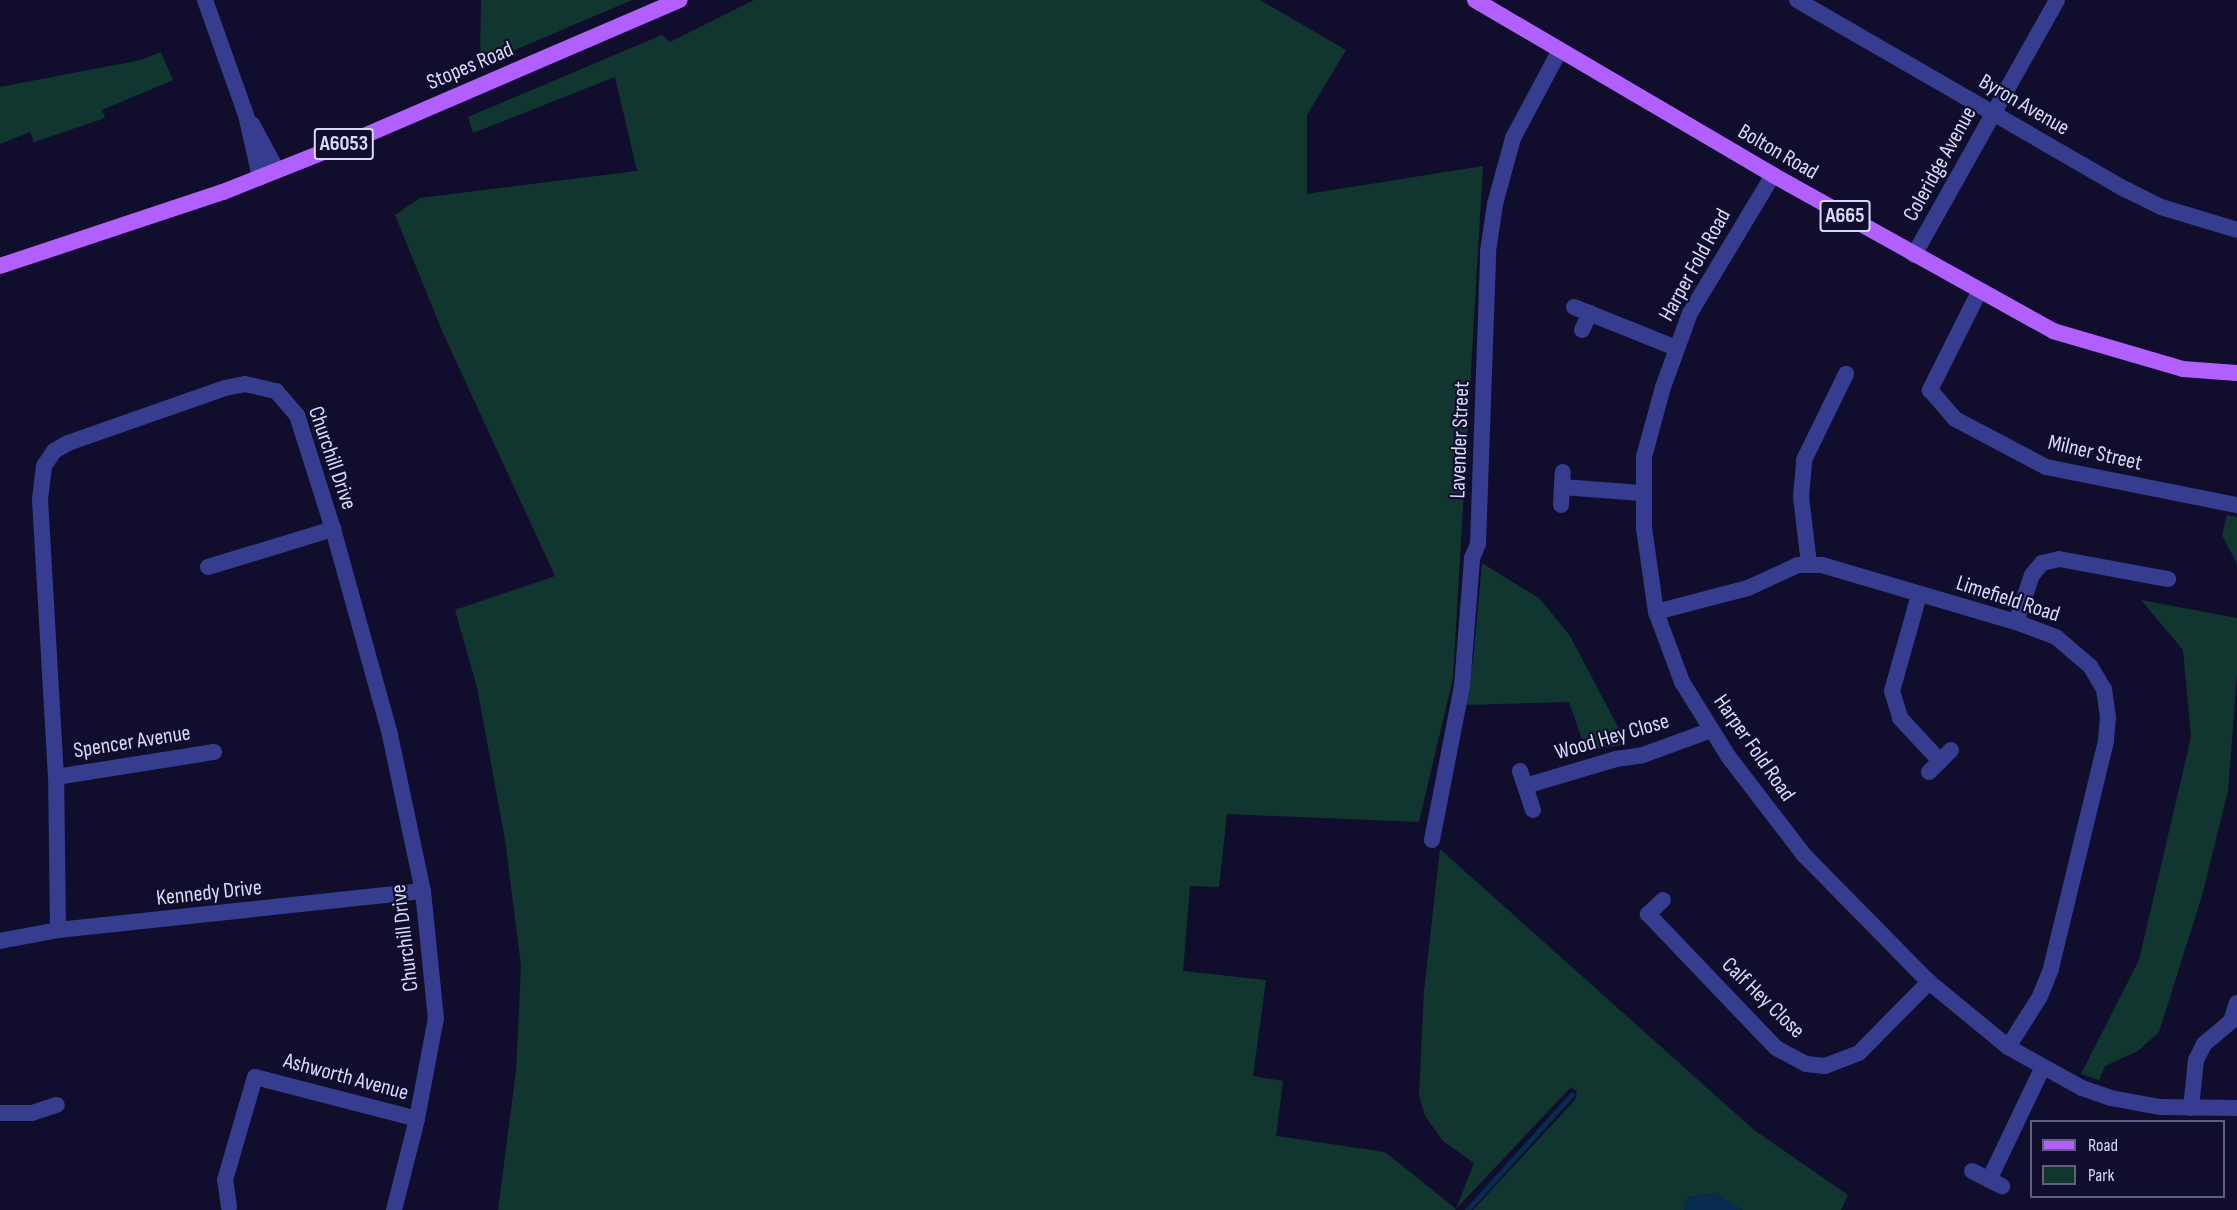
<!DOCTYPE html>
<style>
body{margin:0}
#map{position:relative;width:2237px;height:1210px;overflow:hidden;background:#100e2c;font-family:"Sofia Sans Condensed",sans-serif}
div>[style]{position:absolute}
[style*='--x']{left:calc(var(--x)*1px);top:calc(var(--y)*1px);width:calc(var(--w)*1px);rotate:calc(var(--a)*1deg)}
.green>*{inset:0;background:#113630}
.water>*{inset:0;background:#082b51}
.stream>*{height:5px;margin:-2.5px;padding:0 2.5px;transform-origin:2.5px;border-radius:2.5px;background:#082b51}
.minor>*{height:16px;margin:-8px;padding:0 8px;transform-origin:8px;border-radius:8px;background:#363d8f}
.primary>*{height:16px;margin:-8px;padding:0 8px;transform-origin:8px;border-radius:8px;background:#b160ff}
span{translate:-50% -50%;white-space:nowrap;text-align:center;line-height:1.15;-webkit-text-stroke:4.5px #100e2c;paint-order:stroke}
.shield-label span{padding:2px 4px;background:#100e2c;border:2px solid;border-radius:4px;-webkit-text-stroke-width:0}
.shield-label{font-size:21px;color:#d9d9ff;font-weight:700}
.street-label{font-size:22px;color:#d9d9ff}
.legend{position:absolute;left:2030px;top:1120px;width:195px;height:78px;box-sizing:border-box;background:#100e2c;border:2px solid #605f80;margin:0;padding:8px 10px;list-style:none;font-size:18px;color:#d9d9ff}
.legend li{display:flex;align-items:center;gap:12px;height:30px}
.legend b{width:30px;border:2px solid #605f80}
</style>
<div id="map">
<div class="green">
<div style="clip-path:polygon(481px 0,632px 0,480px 65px)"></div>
<div style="clip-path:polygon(754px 0,1260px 0,1346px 50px,1307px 115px,1307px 194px,1483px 166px,1453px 678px,1419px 822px,1227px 814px,1219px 887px,1190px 886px,1183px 971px,1266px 980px,1253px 1076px,1283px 1081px,1276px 1136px,1385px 1152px,1456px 1209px,1474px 1163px,1443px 1141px,1425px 1116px,1419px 1095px,1424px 991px,1440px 849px,1754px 1130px,1848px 1195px,1841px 1210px,1742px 1210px,1715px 1193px,1687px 1198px,1684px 1210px,1473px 1210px,1575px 1100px,1577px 1092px,1571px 1087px,1455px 1210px,498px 1210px,516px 1071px,521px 966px,505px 840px,477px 687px,455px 610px,555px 576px,443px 333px,395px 215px,420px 198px,637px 171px,615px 77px,473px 133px,468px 117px,662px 35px,670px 42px)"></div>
<div style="clip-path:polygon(161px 52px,173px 80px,102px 110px,105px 118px,34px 142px,30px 132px,0 144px,0 87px,141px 60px)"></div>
<div style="clip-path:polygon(2227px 515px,2237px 517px,2237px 564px,2222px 535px)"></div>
<div style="clip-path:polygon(1482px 563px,1540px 599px,1570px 636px,1627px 744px,1586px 751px,1569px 702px,1464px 705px,1473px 661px)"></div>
<div style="clip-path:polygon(2141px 600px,2237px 618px,2237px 675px,2228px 791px,2202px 896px,2159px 1032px,2138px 1051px,2105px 1066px,2099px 1080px,2081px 1074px,2139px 960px,2191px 737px,2183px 650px)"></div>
</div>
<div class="water">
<div style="clip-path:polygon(1715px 1193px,1742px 1210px,1684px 1210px,1687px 1198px)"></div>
</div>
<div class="stream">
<div style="--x:1467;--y:1210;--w:156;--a:-47.8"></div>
</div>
<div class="minor">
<div style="--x:205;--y:0;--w:122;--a:70.4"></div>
<div style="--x:246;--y:115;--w:64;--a:77.3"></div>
<div style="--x:1797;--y:0;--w:379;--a:30"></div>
<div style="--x:2125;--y:189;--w:40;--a:26.6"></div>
<div style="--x:2161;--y:207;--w:79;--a:16.8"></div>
<div style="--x:252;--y:124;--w:52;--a:61.5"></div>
<div style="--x:1773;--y:175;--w:161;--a:121"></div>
<div style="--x:1690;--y:313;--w:79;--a:110"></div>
<div style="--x:1663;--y:387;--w:73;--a:105.2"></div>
<div style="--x:1644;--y:457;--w:71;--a:90"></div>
<div style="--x:1644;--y:528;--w:85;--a:81.9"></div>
<div style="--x:1656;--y:612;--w:75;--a:69.6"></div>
<div style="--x:1682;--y:682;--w:87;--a:58.1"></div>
<div style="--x:1728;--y:756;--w:125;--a:52.5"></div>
<div style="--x:1804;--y:855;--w:178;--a:45.5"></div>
<div style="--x:1929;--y:982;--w:102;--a:39.4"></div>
<div style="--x:2008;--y:1047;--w:85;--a:29"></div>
<div style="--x:2082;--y:1088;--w:31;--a:19"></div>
<div style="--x:2111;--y:1098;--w:50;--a:10.4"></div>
<div style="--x:2160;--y:1107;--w:77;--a:0.7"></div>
<div style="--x:1914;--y:255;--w:292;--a:-60.7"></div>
<div style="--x:1979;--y:292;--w:110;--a:116.6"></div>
<div style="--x:1930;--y:390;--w:38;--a:49"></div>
<div style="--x:1955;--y:419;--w:103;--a:27.8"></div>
<div style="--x:2046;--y:467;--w:195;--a:11.3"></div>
<div style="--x:1574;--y:307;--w:110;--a:21.9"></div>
<div style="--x:1582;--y:330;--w:19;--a:-65"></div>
<div style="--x:1562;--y:487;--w:79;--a:4.3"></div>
<div style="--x:1561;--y:505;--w:33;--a:-87"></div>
<div style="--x:1809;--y:564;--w:67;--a:-96.8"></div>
<div style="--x:1801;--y:497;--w:37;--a:-85"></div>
<div style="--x:1804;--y:460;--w:96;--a:-64"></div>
<div style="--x:208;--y:567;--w:131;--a:-16.9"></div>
<div style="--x:1919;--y:595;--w:100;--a:105.7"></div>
<div style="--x:1892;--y:691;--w:28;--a:73"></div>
<div style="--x:1900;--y:718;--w:59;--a:47.1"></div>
<div style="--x:1656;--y:612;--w:95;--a:-14.6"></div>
<div style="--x:1748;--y:588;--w:55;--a:-24.7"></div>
<div style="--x:1798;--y:565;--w:24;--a:0"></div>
<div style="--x:1822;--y:565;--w:202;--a:16.4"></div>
<div style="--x:2016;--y:622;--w:43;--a:20.6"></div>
<div style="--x:2056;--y:637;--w:45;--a:40.5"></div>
<div style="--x:2090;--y:666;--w:27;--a:59"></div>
<div style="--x:2104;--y:689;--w:28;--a:82"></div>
<div style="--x:2108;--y:717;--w:24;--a:95"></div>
<div style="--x:2106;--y:741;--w:235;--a:103.6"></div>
<div style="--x:2051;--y:969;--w:31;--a:112"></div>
<div style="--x:2039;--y:998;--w:58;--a:122.3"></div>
<div style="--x:2016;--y:622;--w:50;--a:-71.2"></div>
<div style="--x:2032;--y:575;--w:16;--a:-50"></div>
<div style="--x:2042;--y:563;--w:17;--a:-13"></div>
<div style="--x:2059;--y:559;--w:111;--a:10.4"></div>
<div style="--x:1520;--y:771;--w:41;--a:71.6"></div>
<div style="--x:1929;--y:772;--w:31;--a:-45"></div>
<div style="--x:56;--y:777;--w:160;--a:-9"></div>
<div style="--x:1525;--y:786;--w:95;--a:-16.5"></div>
<div style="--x:1616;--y:759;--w:27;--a:-8"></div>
<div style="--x:1643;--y:755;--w:72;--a:-20.2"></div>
<div style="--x:1432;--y:840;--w:157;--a:-79"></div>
<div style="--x:1462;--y:686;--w:128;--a:-85.5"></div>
<div style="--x:1472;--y:558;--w:15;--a:-67"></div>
<div style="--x:1478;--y:544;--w:293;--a:-88"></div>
<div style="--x:1488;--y:251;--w:48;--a:-81.5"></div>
<div style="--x:1495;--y:204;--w:68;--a:-74.7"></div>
<div style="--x:1513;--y:138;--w:98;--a:-61.9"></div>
<div style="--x:1663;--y:900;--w:21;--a:137"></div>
<div style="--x:1648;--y:914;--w:185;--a:46.3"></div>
<div style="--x:1776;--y:1048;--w:34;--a:28"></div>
<div style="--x:1806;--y:1064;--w:19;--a:6"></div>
<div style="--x:1825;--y:1066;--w:36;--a:-21"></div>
<div style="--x:1859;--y:1053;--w:100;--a:-45.4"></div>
<div style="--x:58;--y:930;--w:153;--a:-90.7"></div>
<div style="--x:56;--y:777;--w:278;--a:-93.3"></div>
<div style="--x:40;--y:499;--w:33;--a:-83"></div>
<div style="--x:44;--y:466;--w:18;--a:-56"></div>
<div style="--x:54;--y:451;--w:16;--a:-30"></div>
<div style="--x:68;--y:443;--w:166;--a:-19.3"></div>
<div style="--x:225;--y:388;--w:20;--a:-11"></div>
<div style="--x:245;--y:384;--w:32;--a:13"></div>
<div style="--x:276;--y:391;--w:32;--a:49"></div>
<div style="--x:297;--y:415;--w:120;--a:72.5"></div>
<div style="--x:333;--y:529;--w:214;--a:74.5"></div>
<div style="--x:390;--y:735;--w:159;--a:78.1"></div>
<div style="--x:423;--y:891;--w:128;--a:84.2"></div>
<div style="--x:436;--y:1018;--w:103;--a:100.7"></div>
<div style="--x:417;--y:1119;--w:94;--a:104.2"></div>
<div style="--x:0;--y:941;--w:59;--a:-10.7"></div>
<div style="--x:58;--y:930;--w:367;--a:-6.1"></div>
<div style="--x:2191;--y:1108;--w:48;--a:-84.1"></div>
<div style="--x:2196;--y:1060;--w:18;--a:-63"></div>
<div style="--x:2204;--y:1044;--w:35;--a:-40"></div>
<div style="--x:2231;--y:1021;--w:19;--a:-72"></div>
<div style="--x:0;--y:1113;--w:32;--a:0"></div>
<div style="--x:32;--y:1113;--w:26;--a:-18"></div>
<div style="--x:1972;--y:1171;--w:34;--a:27"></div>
<div style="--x:1989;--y:1180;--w:125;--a:-64.5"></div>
<div style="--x:229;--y:1207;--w:27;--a:-98"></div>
<div style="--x:225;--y:1180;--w:107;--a:-73.8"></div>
<div style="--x:255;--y:1077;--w:167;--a:14.5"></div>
</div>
<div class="primary">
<div style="--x:1475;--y:0;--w:346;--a:30.4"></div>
<div style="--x:1773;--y:175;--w:321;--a:29.1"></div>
<div style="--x:2053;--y:331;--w:135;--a:16.3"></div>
<div style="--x:2183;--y:369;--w:54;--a:4.2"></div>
<div style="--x:0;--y:266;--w:235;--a:-18.4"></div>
<div style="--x:223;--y:192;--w:146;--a:-21.7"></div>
<div style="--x:359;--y:138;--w:349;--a:-23.3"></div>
</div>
<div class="shield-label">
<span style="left:344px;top:144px">A6053</span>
<span style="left:1845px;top:216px">A665</span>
</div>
<div class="street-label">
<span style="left:470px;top:66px;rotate:-23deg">Stopes Road</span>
<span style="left:2024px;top:105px;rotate:30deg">Byron Avenue</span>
<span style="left:1778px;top:152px;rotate:30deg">Bolton Road</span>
<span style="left:1940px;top:164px;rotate:-61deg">Coleridge Avenue</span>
<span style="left:1695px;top:265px;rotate:-61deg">Harper Fold Road</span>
<span style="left:1460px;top:440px;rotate:-88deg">Lavender Street</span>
<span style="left:2095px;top:453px;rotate:13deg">Milner Street</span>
<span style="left:332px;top:458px;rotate:71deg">Churchill Drive</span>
<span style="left:2008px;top:599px;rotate:18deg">Limefield Road</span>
<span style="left:1612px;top:737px;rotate:-16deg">Wood Hey Close</span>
<span style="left:132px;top:742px;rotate:-9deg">Spencer Avenue</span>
<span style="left:1754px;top:748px;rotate:55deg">Harper Fold Road</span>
<span style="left:209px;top:893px;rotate:-6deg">Kennedy Drive</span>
<span style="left:405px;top:938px;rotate:-97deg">Churchill Drive</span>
<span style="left:1763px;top:998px;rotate:44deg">Calf Hey Close</span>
<span style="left:346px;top:1077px;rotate:15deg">Ashworth Avenue</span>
</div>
<ul class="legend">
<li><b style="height:8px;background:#b160ff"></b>Road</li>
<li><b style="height:16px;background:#113630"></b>Park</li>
</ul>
</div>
